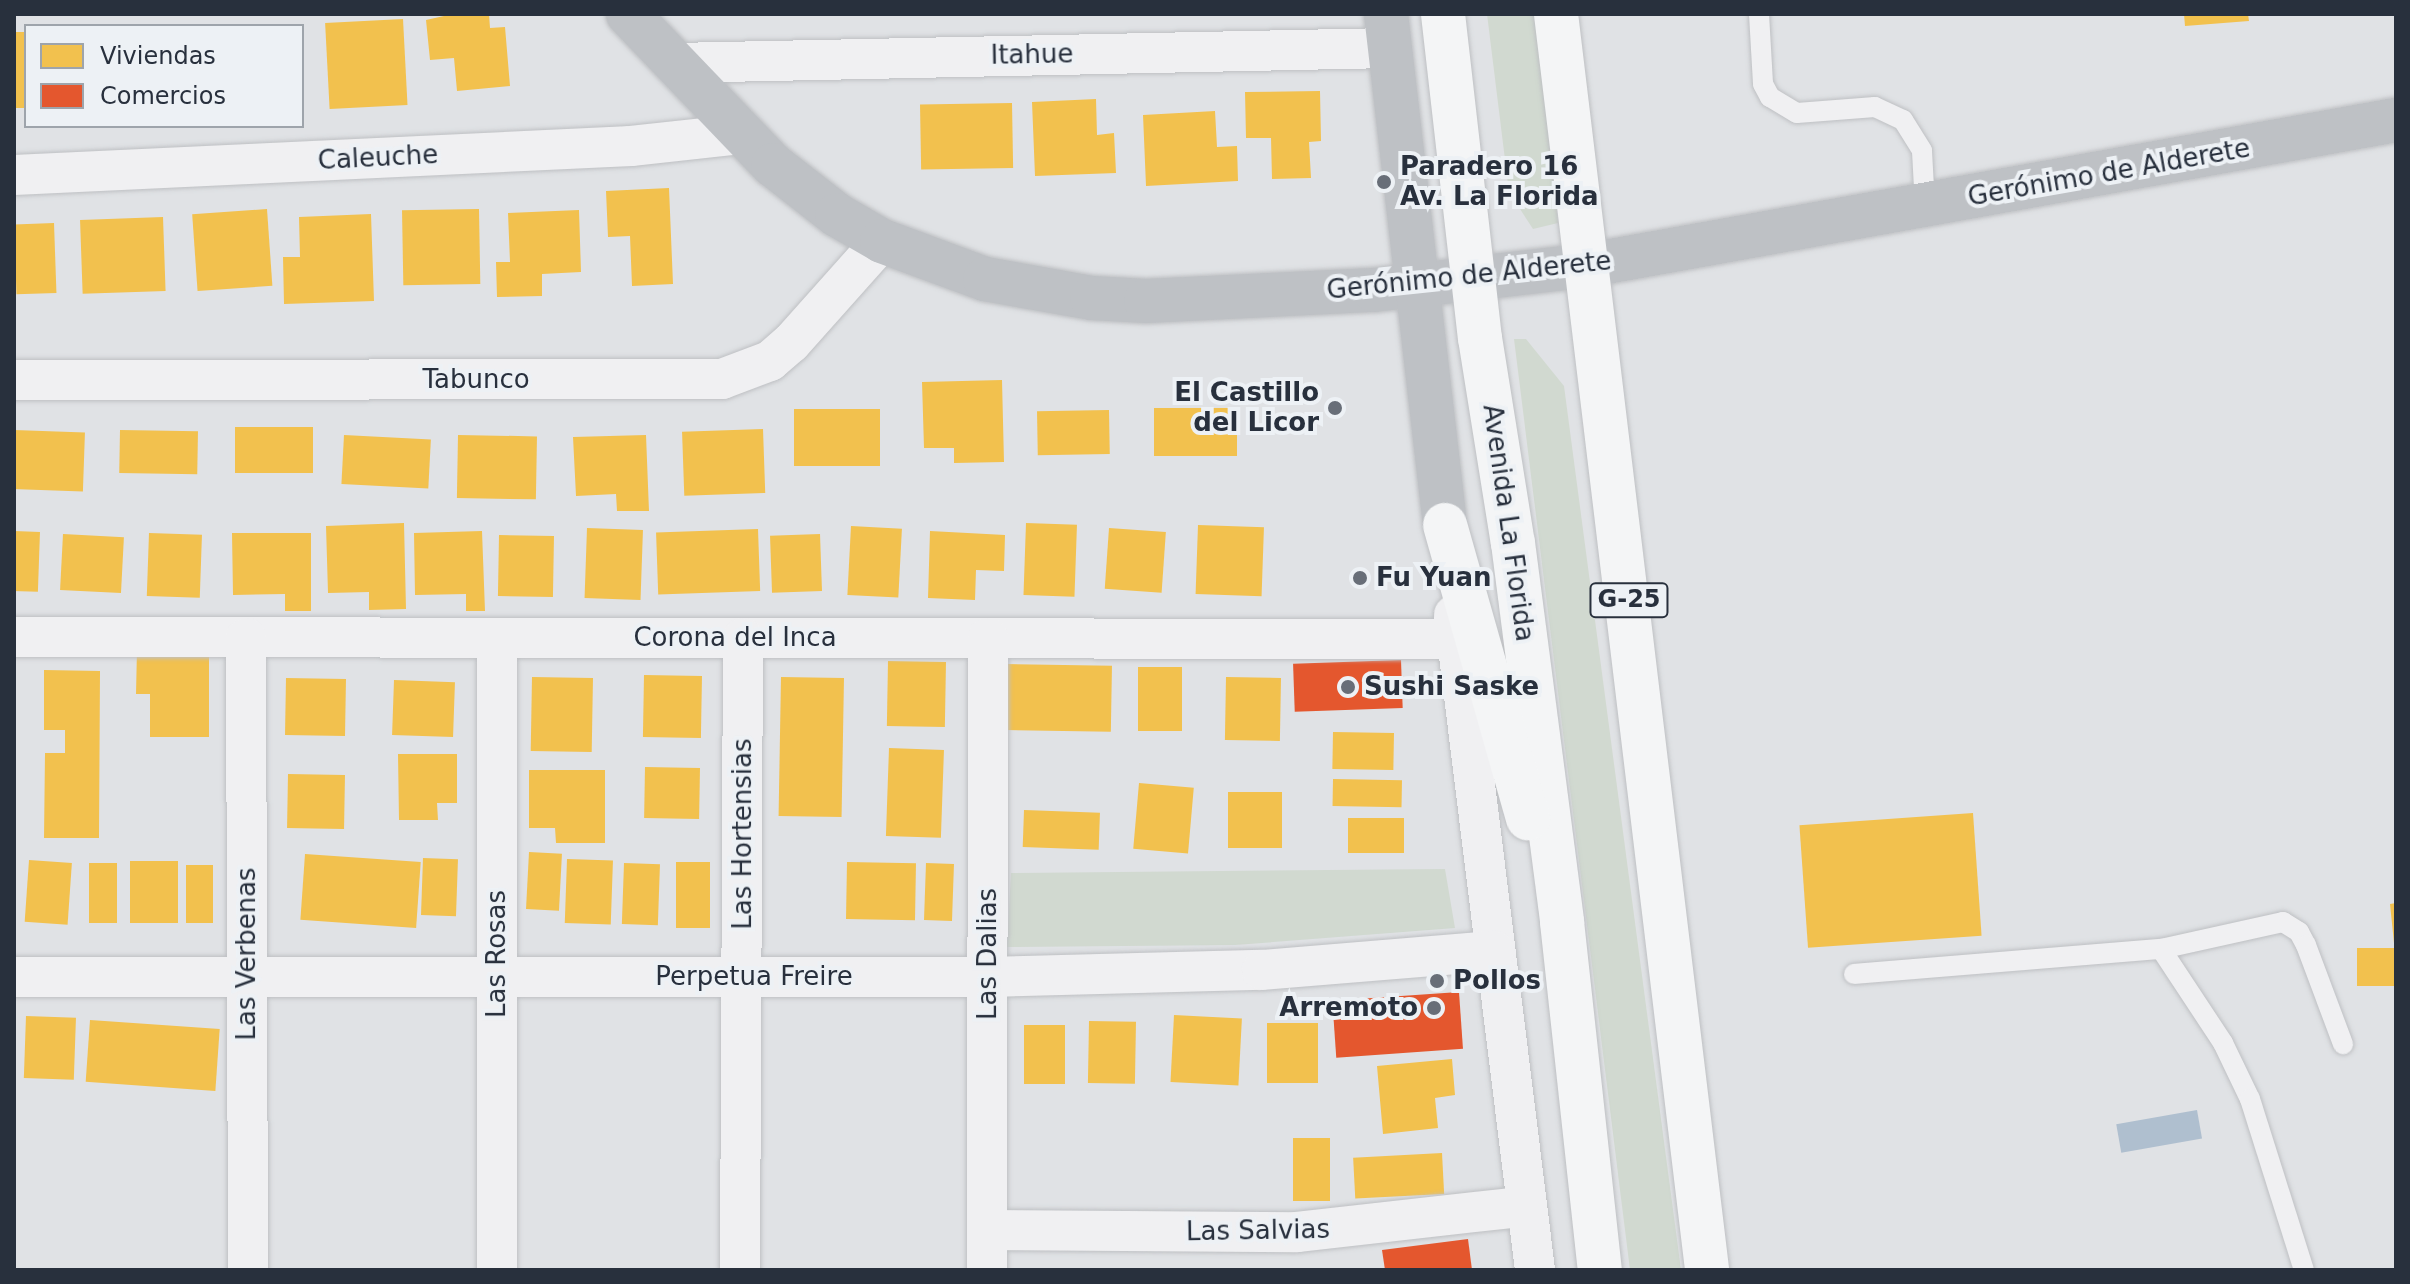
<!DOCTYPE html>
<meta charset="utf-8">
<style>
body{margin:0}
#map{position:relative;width:2410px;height:1284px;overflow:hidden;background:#e0e2e5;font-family:"DejaVu Sans",sans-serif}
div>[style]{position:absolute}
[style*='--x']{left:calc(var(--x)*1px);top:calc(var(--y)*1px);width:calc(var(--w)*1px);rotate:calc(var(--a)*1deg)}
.green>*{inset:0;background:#d1d9d0}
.water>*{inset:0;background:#afbfcf;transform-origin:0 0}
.homes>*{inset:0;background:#f2c14e;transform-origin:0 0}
.shops>*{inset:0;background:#e4572e;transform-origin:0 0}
.roads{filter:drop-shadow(0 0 2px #bec0c3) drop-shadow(0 0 2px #bec0c3)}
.lane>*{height:20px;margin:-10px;padding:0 10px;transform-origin:10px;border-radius:10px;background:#f0f0f2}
.street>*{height:40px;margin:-20px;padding:0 20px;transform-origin:20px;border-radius:20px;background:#f0f0f2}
.secondary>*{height:44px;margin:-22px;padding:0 22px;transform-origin:22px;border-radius:22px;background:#bec1c5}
.primary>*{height:44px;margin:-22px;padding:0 22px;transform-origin:22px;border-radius:22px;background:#f4f5f6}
.dots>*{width:22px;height:22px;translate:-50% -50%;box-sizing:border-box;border:4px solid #edf1f5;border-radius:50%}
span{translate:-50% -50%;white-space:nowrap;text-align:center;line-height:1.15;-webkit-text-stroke:8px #edf1f5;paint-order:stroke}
.shield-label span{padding:2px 6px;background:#edf1f5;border:2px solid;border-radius:6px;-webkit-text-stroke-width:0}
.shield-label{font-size:24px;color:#28303d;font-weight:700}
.street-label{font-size:26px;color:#28303d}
.poi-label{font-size:26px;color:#28303d;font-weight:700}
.left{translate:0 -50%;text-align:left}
.right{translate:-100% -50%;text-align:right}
.frame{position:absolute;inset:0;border:16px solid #28303d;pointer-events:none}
.legend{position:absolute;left:24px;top:24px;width:280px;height:104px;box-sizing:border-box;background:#edf1f5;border:2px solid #9ea4ab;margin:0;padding:10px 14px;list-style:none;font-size:24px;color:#28303d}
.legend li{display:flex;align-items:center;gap:16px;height:40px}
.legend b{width:40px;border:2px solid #9ea4ab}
</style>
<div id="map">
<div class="green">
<div style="clip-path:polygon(1487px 14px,1537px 14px,1558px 223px,1533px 229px,1509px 192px)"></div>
<div style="clip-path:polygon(1514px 339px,1526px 339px,1564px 386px,1681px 1270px,1630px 1270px)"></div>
<div style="clip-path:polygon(1445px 869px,1455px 928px,1235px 945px,1007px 947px,1011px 873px)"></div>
</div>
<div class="water">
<div style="left:2197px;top:1110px;width:29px;height:82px;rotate:80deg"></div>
</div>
<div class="homes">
<div style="clip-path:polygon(453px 14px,489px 14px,490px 28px,505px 27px,510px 86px,457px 91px,454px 58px,430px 60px,426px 20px)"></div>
<div style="clip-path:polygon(2184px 14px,2248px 14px,2249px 21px,2185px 26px)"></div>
<div style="left:403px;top:19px;width:86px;height:78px;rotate:87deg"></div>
<div style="left:26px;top:32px;width:76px;height:12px;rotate:90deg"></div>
<div style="clip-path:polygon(1320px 91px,1321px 141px,1309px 142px,1311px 178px,1272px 179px,1271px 138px,1246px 138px,1245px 92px)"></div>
<div style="clip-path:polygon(1096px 99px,1097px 135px,1114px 133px,1116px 173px,1035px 176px,1032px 102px)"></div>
<div style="left:1012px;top:103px;width:65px;height:92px;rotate:89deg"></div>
<div style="clip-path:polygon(1215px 111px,1217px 147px,1237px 146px,1238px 181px,1146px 186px,1143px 115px)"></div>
<div style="clip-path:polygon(669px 188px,673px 284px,632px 286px,630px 236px,608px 237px,606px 191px)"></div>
<div style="left:267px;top:209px;width:77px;height:75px;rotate:86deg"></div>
<div style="left:479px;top:209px;width:75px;height:77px;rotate:89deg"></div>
<div style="clip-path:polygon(579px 210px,581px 272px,542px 274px,542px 296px,497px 297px,496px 262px,510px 262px,508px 213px)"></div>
<div style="clip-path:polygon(371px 214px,374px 301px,284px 304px,283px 257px,300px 257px,299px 217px)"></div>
<div style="left:163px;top:217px;width:74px;height:83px;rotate:88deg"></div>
<div style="left:54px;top:223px;width:70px;height:40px;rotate:88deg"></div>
<div style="clip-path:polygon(1002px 380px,1004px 462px,954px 463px,954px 448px,924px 448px,922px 382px)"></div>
<div style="left:1154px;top:408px;width:83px;height:48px"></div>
<div style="left:794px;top:409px;width:86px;height:57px"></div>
<div style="left:1109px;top:410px;width:44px;height:72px;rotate:89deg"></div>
<div style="left:313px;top:427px;width:46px;height:78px;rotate:90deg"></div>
<div style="left:763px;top:429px;width:64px;height:81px;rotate:88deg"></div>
<div style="left:14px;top:430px;width:71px;height:59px;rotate:2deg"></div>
<div style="left:120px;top:430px;width:78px;height:43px;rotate:1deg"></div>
<div style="left:344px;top:435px;width:87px;height:49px;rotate:3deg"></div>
<div style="left:458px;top:435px;width:79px;height:63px;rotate:1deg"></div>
<div style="clip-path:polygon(646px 435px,649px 511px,617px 511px,616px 494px,576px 496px,573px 437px)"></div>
<div style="clip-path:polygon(404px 523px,406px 609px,369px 610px,369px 592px,328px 593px,326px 526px)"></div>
<div style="left:1026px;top:523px;width:51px;height:72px;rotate:2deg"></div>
<div style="left:1198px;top:525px;width:66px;height:69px;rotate:2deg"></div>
<div style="left:851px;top:526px;width:51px;height:69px;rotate:3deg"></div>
<div style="left:587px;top:528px;width:56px;height:70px;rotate:2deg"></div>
<div style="left:1109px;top:528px;width:57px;height:61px;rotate:4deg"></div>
<div style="left:758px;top:529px;width:62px;height:102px;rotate:88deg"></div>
<div style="left:14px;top:531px;width:26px;height:60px;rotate:2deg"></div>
<div style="clip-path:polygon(482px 531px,485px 611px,466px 611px,466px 594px,415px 595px,414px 533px)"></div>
<div style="clip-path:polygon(930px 531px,1005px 535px,1004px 571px,976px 570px,975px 600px,928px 598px)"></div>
<div style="left:149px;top:533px;width:53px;height:63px;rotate:2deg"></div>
<div style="clip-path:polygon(232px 533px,311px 533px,311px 611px,285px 611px,285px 594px,233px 595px)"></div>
<div style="left:63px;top:534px;width:61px;height:56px;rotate:3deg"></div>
<div style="left:820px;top:534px;width:57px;height:50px;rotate:88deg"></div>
<div style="left:499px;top:535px;width:55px;height:61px;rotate:1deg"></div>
<div style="clip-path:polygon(137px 649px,209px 649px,209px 737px,150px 737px,150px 694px,136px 694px)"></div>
<div style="left:888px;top:661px;width:58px;height:65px;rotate:1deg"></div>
<div style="left:1007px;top:664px;width:105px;height:66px;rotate:1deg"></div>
<div style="left:1138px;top:667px;width:44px;height:64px"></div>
<div style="clip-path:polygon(44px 670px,100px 671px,99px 838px,44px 838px,45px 753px,65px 753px,65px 730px,44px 730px)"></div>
<div style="left:644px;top:675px;width:58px;height:62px;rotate:1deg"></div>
<div style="left:532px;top:677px;width:61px;height:74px;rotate:1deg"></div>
<div style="left:781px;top:677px;width:63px;height:139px;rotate:1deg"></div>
<div style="left:1226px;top:677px;width:55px;height:63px;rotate:1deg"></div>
<div style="left:286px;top:678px;width:60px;height:57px;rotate:1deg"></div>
<div style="left:394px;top:680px;width:61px;height:55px;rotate:2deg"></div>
<div style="left:1333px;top:732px;width:61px;height:37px;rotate:1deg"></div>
<div style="left:889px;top:748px;width:55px;height:88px;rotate:2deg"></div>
<div style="clip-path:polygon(398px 754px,457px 754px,457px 803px,437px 803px,438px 820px,399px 820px)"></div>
<div style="left:645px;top:767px;width:55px;height:51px;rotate:1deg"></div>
<div style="clip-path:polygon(529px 770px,605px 770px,605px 843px,556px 843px,555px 828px,529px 828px)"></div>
<div style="left:288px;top:774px;width:57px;height:54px;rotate:1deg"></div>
<div style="left:1333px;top:779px;width:69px;height:27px;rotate:1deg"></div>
<div style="left:1139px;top:783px;width:55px;height:66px;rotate:5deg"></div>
<div style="left:1228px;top:792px;width:54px;height:56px"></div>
<div style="left:1024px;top:810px;width:76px;height:37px;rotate:2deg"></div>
<div style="left:1973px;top:813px;width:123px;height:174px;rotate:86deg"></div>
<div style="left:1348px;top:818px;width:56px;height:35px"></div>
<div style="left:529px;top:852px;width:33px;height:57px;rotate:3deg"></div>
<div style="left:305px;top:854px;width:116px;height:66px;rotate:4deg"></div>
<div style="left:423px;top:858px;width:35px;height:57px;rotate:2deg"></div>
<div style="left:567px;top:859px;width:46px;height:64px;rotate:2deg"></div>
<div style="left:29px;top:860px;width:43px;height:62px;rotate:4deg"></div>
<div style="left:178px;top:861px;width:62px;height:48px;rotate:90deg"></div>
<div style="left:676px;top:862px;width:34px;height:66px"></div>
<div style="left:847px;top:862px;width:69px;height:57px;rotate:1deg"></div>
<div style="left:89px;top:863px;width:28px;height:60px"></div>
<div style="left:624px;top:863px;width:36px;height:61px;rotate:2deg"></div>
<div style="left:926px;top:863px;width:28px;height:57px;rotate:2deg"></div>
<div style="left:186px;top:865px;width:27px;height:58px"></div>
<div style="clip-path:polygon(2396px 903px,2396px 943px,2394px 943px,2390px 904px)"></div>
<div style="left:2396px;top:948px;width:38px;height:39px;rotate:90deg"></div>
<div style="left:1174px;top:1015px;width:68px;height:67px;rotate:3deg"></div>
<div style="left:26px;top:1016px;width:50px;height:62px;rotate:2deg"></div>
<div style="left:90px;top:1020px;width:130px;height:62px;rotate:4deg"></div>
<div style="left:1089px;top:1021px;width:47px;height:62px;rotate:1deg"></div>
<div style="left:1267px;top:1023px;width:51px;height:60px"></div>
<div style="left:1065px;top:1025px;width:59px;height:41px;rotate:90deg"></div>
<div style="clip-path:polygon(1452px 1059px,1455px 1095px,1435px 1098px,1438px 1128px,1383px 1134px,1377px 1066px)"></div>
<div style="left:1293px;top:1138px;width:37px;height:63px"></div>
<div style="left:1442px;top:1153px;width:41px;height:89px;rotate:87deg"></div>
</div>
<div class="shops">
<div style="left:1401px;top:660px;width:48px;height:108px;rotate:88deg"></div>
<div style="left:1459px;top:992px;width:57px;height:127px;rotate:86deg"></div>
<div style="clip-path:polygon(1468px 1239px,1472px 1270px,1385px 1270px,1382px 1250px)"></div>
</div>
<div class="roads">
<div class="lane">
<div style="--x:1759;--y:14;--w:70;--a:86.7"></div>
<div style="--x:1763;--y:84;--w:15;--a:62"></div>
<div style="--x:1770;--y:97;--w:31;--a:31"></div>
<div style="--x:1797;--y:113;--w:78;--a:-4.4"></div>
<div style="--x:1875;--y:107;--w:31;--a:25"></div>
<div style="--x:1903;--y:120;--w:36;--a:58"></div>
<div style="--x:1922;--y:151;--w:55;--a:86.9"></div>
<div style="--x:2161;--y:949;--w:113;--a:56.6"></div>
<div style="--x:2223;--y:1043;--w:62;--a:64.3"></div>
<div style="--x:2250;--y:1099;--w:179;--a:72.5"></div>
<div style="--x:1854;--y:974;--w:308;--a:-4.7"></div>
<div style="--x:2161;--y:949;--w:125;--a:-12.5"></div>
<div style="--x:2283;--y:922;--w:19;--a:32"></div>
<div style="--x:2299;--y:932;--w:15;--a:62"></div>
<div style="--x:2306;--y:945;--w:106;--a:69.5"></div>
</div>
<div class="street">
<div style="--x:674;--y:63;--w:716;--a:-1.2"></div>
<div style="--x:14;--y:175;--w:618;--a:-2.69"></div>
<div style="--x:631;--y:146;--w:112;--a:-6.2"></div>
<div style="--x:14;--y:380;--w:708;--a:-0.08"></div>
<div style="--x:722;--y:379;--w:51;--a:-20.6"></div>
<div style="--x:770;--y:361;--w:28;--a:-41"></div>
<div style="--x:791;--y:343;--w:137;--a:-48.3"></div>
<div style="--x:1454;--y:615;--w:660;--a:82.95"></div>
<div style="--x:14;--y:637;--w:1443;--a:0.08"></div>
<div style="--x:246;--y:638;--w:632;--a:89.82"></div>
<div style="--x:14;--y:977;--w:974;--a:0"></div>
<div style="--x:988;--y:977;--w:274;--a:-1.5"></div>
<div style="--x:1262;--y:970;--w:233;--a:-4.7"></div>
<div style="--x:987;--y:1230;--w:310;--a:0.4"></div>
<div style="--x:1297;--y:1232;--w:231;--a:-6.4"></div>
<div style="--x:497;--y:1270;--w:632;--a:-90"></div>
<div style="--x:740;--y:1270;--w:632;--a:-89.73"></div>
<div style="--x:987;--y:1270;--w:632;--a:-89.91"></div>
</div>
<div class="secondary">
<div style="--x:628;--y:14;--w:209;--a:46.2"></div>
<div style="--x:773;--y:165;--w:81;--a:38"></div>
<div style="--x:837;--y:215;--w:52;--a:30"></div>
<div style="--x:882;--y:241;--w:110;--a:20.3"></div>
<div style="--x:985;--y:279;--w:109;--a:10.1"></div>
<div style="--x:1092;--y:298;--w:54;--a:3.2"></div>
<div style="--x:1146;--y:301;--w:228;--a:-2.8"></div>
<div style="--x:1374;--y:290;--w:216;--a:-6.6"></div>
<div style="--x:1589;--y:265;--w:820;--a:-10.19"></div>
<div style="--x:1386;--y:14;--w:514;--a:83.41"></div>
</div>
<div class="primary">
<div style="--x:1443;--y:14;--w:326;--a:83.5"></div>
<div style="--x:1480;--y:338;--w:208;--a:80.9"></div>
<div style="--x:1513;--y:543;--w:382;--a:82.6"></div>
<div style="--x:1562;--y:922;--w:350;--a:83.8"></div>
<div style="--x:1556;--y:14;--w:1265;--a:83.14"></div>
<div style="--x:1445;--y:525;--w:305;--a:74.2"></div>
</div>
</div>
<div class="dots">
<div style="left:1384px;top:182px;background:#686e78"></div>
<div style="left:1335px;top:408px;background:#686e78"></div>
<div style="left:1360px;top:578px;background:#686e78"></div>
<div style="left:1348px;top:687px;background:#686e78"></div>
<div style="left:1437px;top:981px;background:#686e78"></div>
<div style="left:1434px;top:1008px;background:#686e78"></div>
</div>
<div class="shield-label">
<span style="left:1629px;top:600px">G-25</span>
</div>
<div class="street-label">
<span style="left:1032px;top:55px;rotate:-1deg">Itahue</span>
<span style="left:378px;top:158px;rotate:-3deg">Caleuche</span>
<span style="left:2109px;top:173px;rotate:-10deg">Gerónimo de Alderete</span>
<span style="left:1469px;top:276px;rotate:-6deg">Gerónimo de Alderete</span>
<span style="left:476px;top:380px">Tabunco</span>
<span style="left:1508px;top:523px;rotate:82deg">Avenida La Florida</span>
<span style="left:735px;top:638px">Corona del Inca</span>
<span style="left:743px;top:834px;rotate:-90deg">Las Hortensias</span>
<span style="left:247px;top:954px;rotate:-90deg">Las Verbenas</span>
<span style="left:497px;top:954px;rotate:-90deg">Las Rosas</span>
<span style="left:988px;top:954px;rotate:-90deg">Las Dalias</span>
<span style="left:754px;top:977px">Perpetua Freire</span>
<span style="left:1258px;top:1231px;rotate:-1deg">Las Salvias</span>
</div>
<div class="poi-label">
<span class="left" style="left:1400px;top:182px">Paradero 16<br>Av. La Florida</span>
<span class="right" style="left:1319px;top:408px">El Castillo<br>del Licor</span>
<span class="left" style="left:1376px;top:578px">Fu Yuan</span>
<span class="left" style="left:1364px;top:687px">Sushi Saske</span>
<span class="left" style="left:1453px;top:981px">Pollos</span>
<span class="right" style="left:1418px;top:1008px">Arremoto</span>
</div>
<div class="frame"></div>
<ul class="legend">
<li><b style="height:22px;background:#f2c14e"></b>Viviendas</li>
<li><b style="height:22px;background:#e4572e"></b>Comercios</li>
</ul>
</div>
